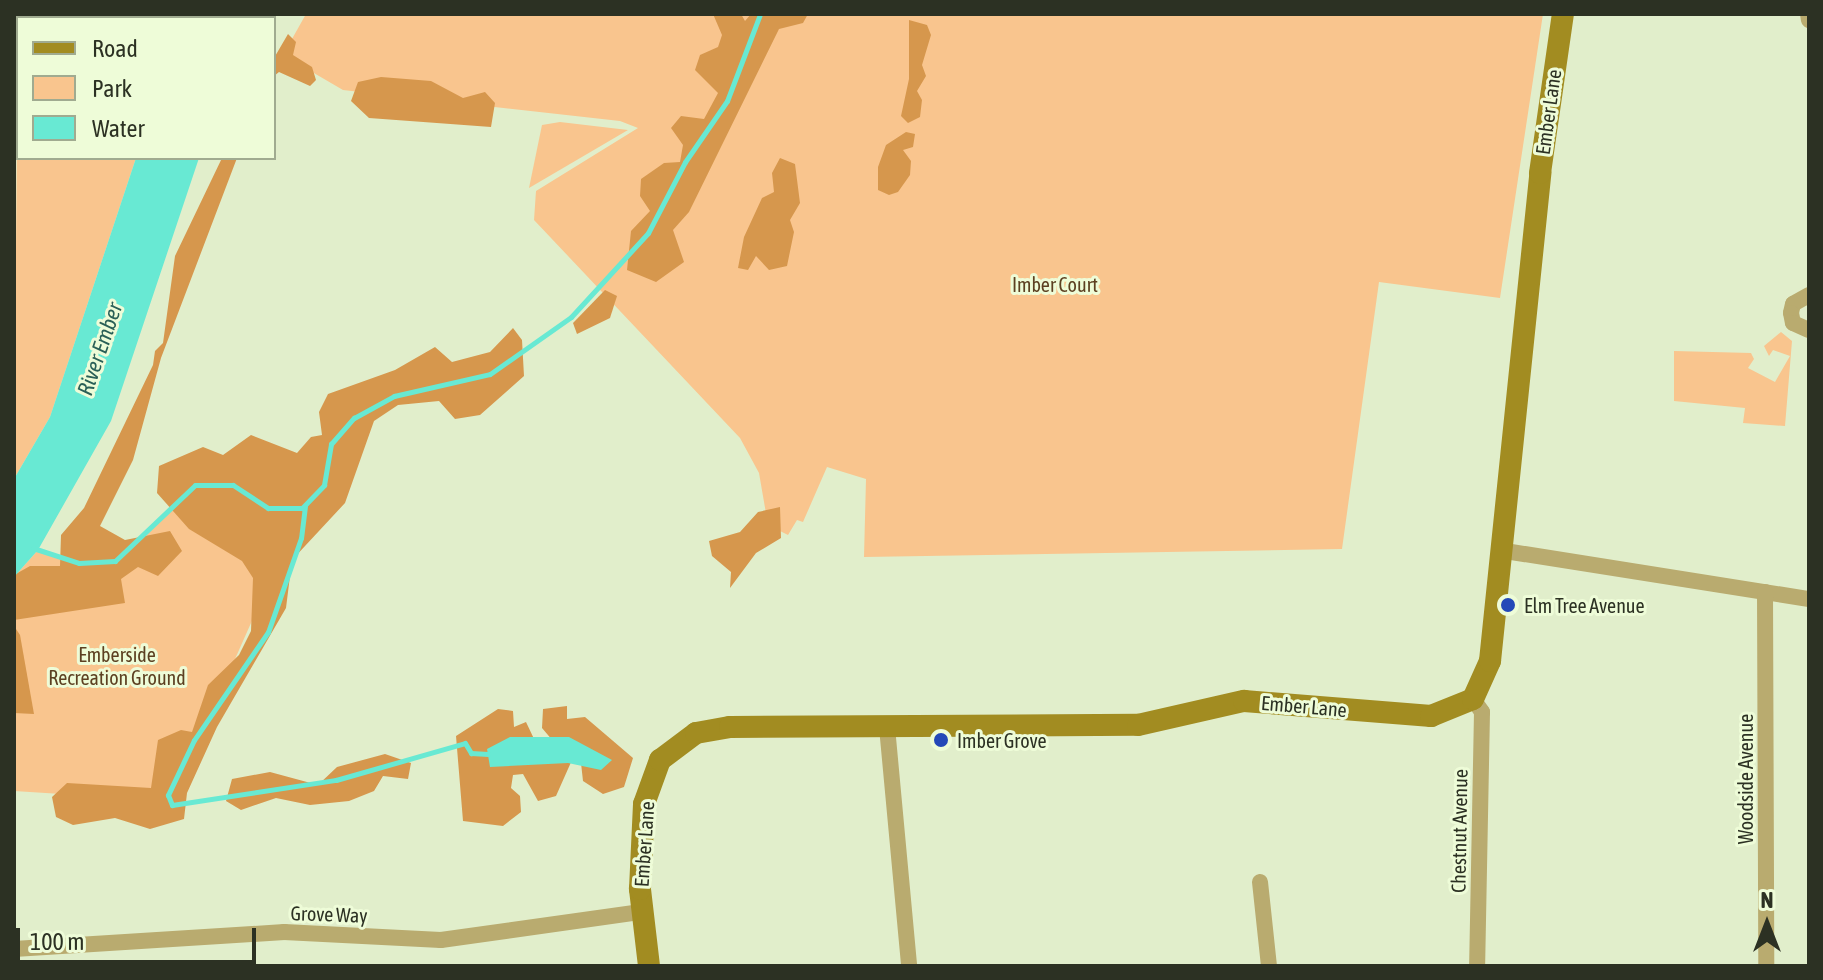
<!DOCTYPE html>
<style>
body{margin:0}
#map{position:relative;width:1823px;height:980px;overflow:hidden;background:#e1eecb;font-family:"Asap Condensed",sans-serif}
div>[style]{position:absolute}
[style*='--x']{left:calc(var(--x)*1px);top:calc(var(--y)*1px);width:calc(var(--w)*1px);rotate:calc(var(--a)*1deg)}
.green>*{inset:0;background:#f9c58e}
.forest>*{inset:0;background:#d6974d}
.water>*{inset:0;background:#68e9d3}
.stream>*{height:5px;margin:-2.5px;padding:0 2.5px;transform-origin:2.5px;border-radius:2.5px;background:#68e9d3}
.street>*{height:16px;margin:-8px;padding:0 8px;transform-origin:8px;border-radius:8px;background:#b9ab6f}
.secondary>*{height:22px;margin:-11px;padding:0 11px;transform-origin:11px;border-radius:11px;background:#a28c21}
.dots>*{width:22px;height:22px;translate:-50% -50%;box-sizing:border-box;border:4px solid #eefcd8;border-radius:50%}
span{translate:-50% -50%;white-space:nowrap;text-align:center;line-height:1.15;-webkit-text-stroke:6px #eefcd8;paint-order:stroke}
.street-label{font-size:20px;color:#2c3123}
.park-label{font-size:20px;color:#5c4021}
.poi-label{font-size:20px;color:#2c3123}
.left{translate:0 -50%;text-align:left}
.water-label{font-size:22px;color:#2a6057;font-style:italic}
.frame{position:absolute;inset:0;border:16px solid #2c3123;pointer-events:none}
.legend{position:absolute;left:16px;top:16px;width:260px;height:144px;box-sizing:border-box;background:#eefcd8;border:2px solid #a0ab90;margin:0;padding:10px 14px;list-style:none;font-size:24px;color:#2c3123}
.legend li{display:flex;align-items:center;gap:16px;height:40px}
.legend b{width:40px;border:2px solid #a0ab90}
.north{position:absolute;left:1727px;top:884px;width:80px;height:80px;-webkit-text-stroke:6px #eefcd8;paint-order:stroke;rotate:0deg;font-size:22px;font-weight:700;line-height:32px;text-align:center;color:#2c3123}
.north::after{content:'';display:block;margin:auto;width:28px;height:36px;background:#2c3123;clip-path:polygon(50% 0,100% 100%,50% 72%,0 100%)}
.scale{position:absolute;left:16px;top:928px;width:240px;height:36px;box-sizing:border-box;border:4px solid #2c3123;border-top:0;padding-left:10px;font-size:24px;line-height:28px;white-space:nowrap;color:#2c3123;-webkit-text-stroke:6px #eefcd8;paint-order:stroke}
</style>
<div id="map">
<div class="green">
<div style="clip-path:polygon(30px 14px,200px 14px,24px 18px)"></div>
<div style="clip-path:polygon(306px 14px,1543px 14px,1500px 298px,1379px 282px,1342px 549px,864px 557px,866px 479px,827px 467px,803px 522px,797px 520px,788px 535px,768px 525px,759px 473px,740px 438px,534px 220px,536px 191px,638px 128px,620px 121px,343px 90px,283px 55px)"></div>
<div style="clip-path:polygon(18px 21px,18px 158px,136px 158px,50px 417px,14px 479px)"></div>
<div style="clip-path:polygon(560px 122px,628px 130px,529px 188px,542px 125px)"></div>
<div style="clip-path:polygon(1781px 332px,1792px 341px,1785px 426px,1743px 423px,1745px 408px,1674px 401px,1674px 351px,1751px 353px,1754px 359px,1748px 368px,1775px 382px,1790px 356px,1773px 350px,1769px 356px,1764px 346px)"></div>
<div style="clip-path:polygon(195px 485px,302px 508px,172px 801px,14px 791px,14px 577px,38px 550px,79px 562px,138px 544px)"></div>
</div>
<div class="forest">
<div style="clip-path:polygon(713px 14px,741px 14px,745px 21px,751px 14px,808px 14px,803px 23px,779px 29px,689px 212px,673px 230px,684px 262px,656px 282px,627px 270px,631px 231px,650px 211px,640px 196px,641px 179px,664px 163px,680px 162px,683px 145px,671px 128px,681px 116px,704px 119px,718px 93px,695px 70px,700px 55px,718px 47px,722px 35px)"></div>
<div style="clip-path:polygon(909px 20px,927px 25px,931px 35px,922px 65px,926px 76px,917px 91px,922px 100px,920px 117px,908px 123px,901px 116px,909px 79px)"></div>
<div style="clip-path:polygon(288px 34px,296px 42px,293px 55px,312px 67px,316px 80px,310px 86px,279px 72px,274px 76px,274px 58px)"></div>
<div style="clip-path:polygon(381px 77px,431px 81px,463px 98px,485px 92px,495px 103px,491px 127px,369px 118px,351px 101px,358px 82px)"></div>
<div style="clip-path:polygon(906px 132px,915px 134px,913px 147px,903px 150px,911px 161px,910px 175px,898px 192px,889px 195px,878px 190px,878px 167px,886px 145px)"></div>
<div style="clip-path:polygon(222px 158px,237px 158px,161px 358px,133px 460px,100px 526px,125px 540px,170px 531px,182px 551px,158px 576px,138px 567px,121px 579px,125px 603px,14px 620px,14px 575px,30px 566px,60px 566px,61px 535px,84px 508px,153px 365px,155px 351px,163px 343px,175px 256px)"></div>
<div style="clip-path:polygon(780px 158px,795px 164px,800px 203px,790px 220px,794px 232px,787px 266px,769px 270px,756px 256px,748px 270px,738px 268px,744px 237px,762px 198px,774px 192px,772px 173px)"></div>
<div style="clip-path:polygon(605px 290px,617px 296px,610px 318px,577px 334px,573px 323px)"></div>
<div style="clip-path:polygon(513px 328px,522px 340px,524px 376px,480px 415px,455px 419px,439px 401px,398px 405px,374px 421px,345px 503px,292px 560px,286px 608px,217px 727px,187px 793px,184px 819px,150px 829px,115px 818px,73px 825px,56px 817px,52px 797px,67px 783px,151px 788px,158px 740px,181px 730px,192px 732px,208px 685px,239px 655px,251px 631px,253px 578px,242px 561px,189px 529px,157px 493px,159px 466px,203px 447px,223px 455px,251px 435px,297px 453px,311px 437px,322px 435px,319px 412px,328px 394px,395px 370px,435px 347px,452px 362px,490px 352px)"></div>
<div style="clip-path:polygon(780px 507px,781px 538px,756px 553px,730px 588px,731px 572px,712px 556px,709px 541px,740px 532px,758px 512px)"></div>
<div style="clip-path:polygon(14px 626px,20px 635px,34px 714px,14px 713px)"></div>
<div style="clip-path:polygon(567px 706px,567px 719px,585px 717px,633px 758px,624px 787px,603px 794px,583px 781px,581px 763px,572px 760px,556px 796px,538px 801px,523px 774px,513px 775px,511px 788px,520px 796px,521px 812px,503px 826px,463px 821px,456px 736px,498px 709px,513px 711px,514px 727px,526px 722px,544px 760px,559px 748px,542px 728px,543px 709px)"></div>
<div style="clip-path:polygon(385px 754px,411px 763px,408px 779px,383px 776px,374px 791px,349px 801px,310px 805px,276px 798px,241px 810px,226px 801px,232px 779px,270px 772px,318px 785px,337px 767px)"></div>
</div>
<div class="water">
<div style="clip-path:polygon(136px 158px,199px 158px,111px 421px,38px 550px,14px 577px,14px 479px,50px 417px)"></div>
<div style="clip-path:polygon(510px 737px,569px 737px,612px 760px,601px 770px,568px 763px,490px 767px,487px 749px)"></div>
</div>
<div class="stream">
<div style="--x:305;--y:506;--w:32;--a:97"></div>
<div style="--x:301;--y:538;--w:100;--a:109.3"></div>
<div style="--x:268;--y:632;--w:131;--a:124.4"></div>
<div style="--x:194;--y:740;--w:61;--a:115.3"></div>
<div style="--x:168;--y:795;--w:11;--a:68"></div>
<div style="--x:172;--y:805;--w:166;--a:-8.7"></div>
<div style="--x:336;--y:780;--w:134;--a:-16"></div>
<div style="--x:465;--y:743;--w:12;--a:59"></div>
<div style="--x:471;--y:753;--w:17;--a:3"></div>
<div style="--x:33;--y:548;--w:48;--a:18.1"></div>
<div style="--x:79;--y:563;--w:36;--a:-3"></div>
<div style="--x:115;--y:561;--w:110;--a:-43.5"></div>
<div style="--x:195;--y:485;--w:38;--a:0"></div>
<div style="--x:233;--y:485;--w:42;--a:33.3"></div>
<div style="--x:268;--y:508;--w:34;--a:0"></div>
<div style="--x:302;--y:508;--w:32;--a:-46"></div>
<div style="--x:324;--y:485;--w:42;--a:-80.3"></div>
<div style="--x:331;--y:444;--w:35;--a:-49"></div>
<div style="--x:354;--y:418;--w:46;--a:-28.8"></div>
<div style="--x:394;--y:396;--w:98;--a:-12.9"></div>
<div style="--x:490;--y:374;--w:99;--a:-35.1"></div>
<div style="--x:571;--y:317;--w:114;--a:-47.5"></div>
<div style="--x:648;--y:233;--w:80;--a:-62.5"></div>
<div style="--x:685;--y:162;--w:74;--a:-55.5"></div>
<div style="--x:727;--y:101;--w:93;--a:-69.2"></div>
</div>
<div class="street">
<div style="--x:1808;--y:14;--w:6;--a:81"></div>
<div style="--x:1809;--y:295;--w:18;--a:151"></div>
<div style="--x:1793;--y:304;--w:9;--a:103"></div>
<div style="--x:1791;--y:313;--w:10;--a:79"></div>
<div style="--x:1793;--y:323;--w:17;--a:24"></div>
<div style="--x:1499;--y:550;--w:314;--a:9"></div>
<div style="--x:1765;--y:592;--w:374;--a:89.8"></div>
<div style="--x:1473;--y:699;--w:16;--a:55"></div>
<div style="--x:1482;--y:712;--w:254;--a:91.1"></div>
<div style="--x:887;--y:727;--w:240;--a:84.7"></div>
<div style="--x:1260;--y:882;--w:84;--a:83.9"></div>
<div style="--x:14;--y:949;--w:271;--a:-3.6"></div>
<div style="--x:284;--y:932;--w:157;--a:2.9"></div>
<div style="--x:441;--y:940;--w:202;--a:-8"></div>
</div>
<div class="secondary">
<div style="--x:649;--y:966;--w:78;--a:-96.7"></div>
<div style="--x:640;--y:889;--w:85;--a:-87.3"></div>
<div style="--x:644;--y:804;--w:47;--a:-70"></div>
<div style="--x:660;--y:760;--w:45;--a:-36.9"></div>
<div style="--x:696;--y:733;--w:35;--a:-10"></div>
<div style="--x:730;--y:727;--w:408;--a:-0.3"></div>
<div style="--x:1138;--y:725;--w:109;--a:-12.8"></div>
<div style="--x:1244;--y:701;--w:188;--a:4.6"></div>
<div style="--x:1431;--y:716;--w:45;--a:-22"></div>
<div style="--x:1473;--y:699;--w:42;--a:-65.9"></div>
<div style="--x:1490;--y:661;--w:491;--a:-84.1"></div>
<div style="--x:1540;--y:173;--w:161;--a:-81.8"></div>
</div>
<div class="dots">
<div style="left:1508px;top:605px;background:#2449b8"></div>
<div style="left:941px;top:740px;background:#2449b8"></div>
</div>
<div class="street-label">
<span style="left:1548px;top:112px;rotate:-82deg">Ember Lane</span>
<span style="left:1304px;top:706px;rotate:5deg">Ember Lane</span>
<span style="left:1745px;top:779px;rotate:-90deg">Woodside Avenue</span>
<span style="left:1459px;top:831px;rotate:-89deg">Chestnut Avenue</span>
<span style="left:644px;top:844px;rotate:-86deg">Ember Lane</span>
<span style="left:329px;top:914px;rotate:2deg">Grove Way</span>
</div>
<div class="park-label">
<span style="left:1055px;top:284px">Imber Court</span>
<span style="left:117px;top:666px">Emberside<br>Recreation Ground</span>
</div>
<div class="poi-label">
<span class="left" style="left:1524px;top:605px">Elm Tree Avenue</span>
<span class="left" style="left:957px;top:740px">Imber Grove</span>
</div>
<div class="water-label">
<span style="left:100px;top:349px;rotate:-71deg">River Ember</span>
</div>
<div class="frame"></div>
<ul class="legend">
<li><b style="height:10px;background:#a28c21"></b>Road</li>
<li><b style="height:22px;background:#f9c58e"></b>Park</li>
<li><b style="height:22px;background:#68e9d3"></b>Water</li>
</ul>
<div class="north">N</div>
<div class="scale">100 m</div>
</div>
